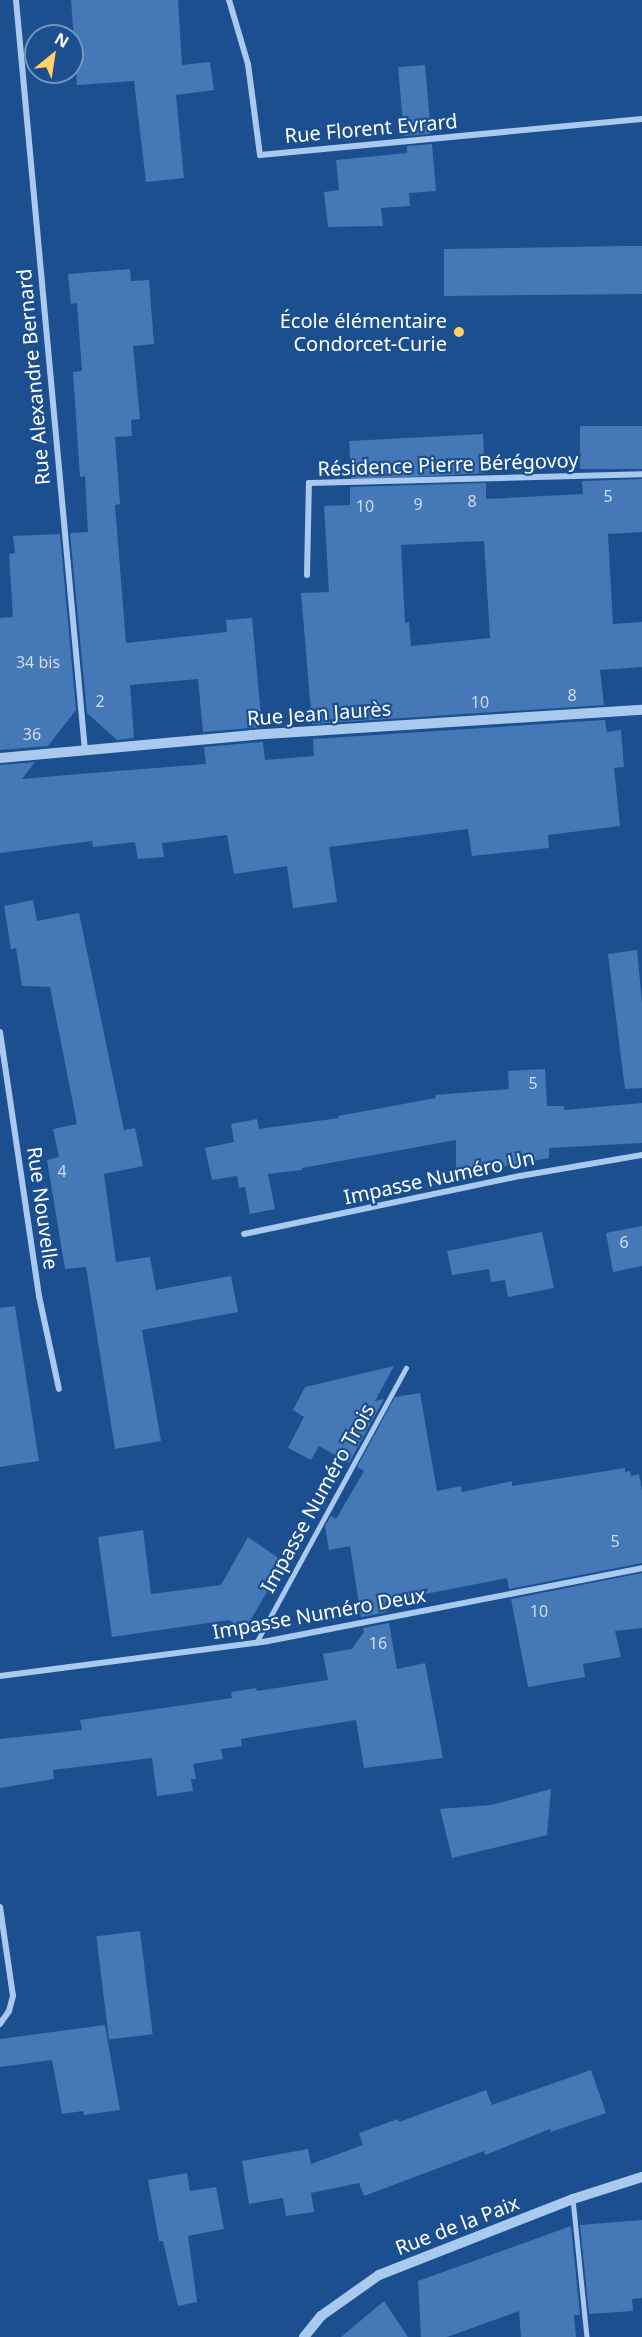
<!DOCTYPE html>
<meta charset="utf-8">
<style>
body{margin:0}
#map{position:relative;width:642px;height:2337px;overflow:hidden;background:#1b4f8f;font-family:"Noto Sans",sans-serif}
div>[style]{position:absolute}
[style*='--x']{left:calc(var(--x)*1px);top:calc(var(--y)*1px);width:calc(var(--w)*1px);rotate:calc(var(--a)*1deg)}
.building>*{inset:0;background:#4478b7;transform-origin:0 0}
.service>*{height:4.5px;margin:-2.25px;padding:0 2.25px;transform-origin:2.25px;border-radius:2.25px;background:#a9c9ee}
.minor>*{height:6px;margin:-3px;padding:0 3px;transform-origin:3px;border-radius:3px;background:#a9c9ee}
.tertiary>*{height:10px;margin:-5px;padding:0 5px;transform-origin:5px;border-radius:5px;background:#a9c9ee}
.dots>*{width:16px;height:16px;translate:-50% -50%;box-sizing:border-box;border:3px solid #1b4f8f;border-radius:50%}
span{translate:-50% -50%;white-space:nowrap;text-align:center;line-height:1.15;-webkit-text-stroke:4.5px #1b4f8f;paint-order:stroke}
.number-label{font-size:16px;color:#d0dded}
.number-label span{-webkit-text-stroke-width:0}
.street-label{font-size:20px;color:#fff}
.poi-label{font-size:20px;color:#fff}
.right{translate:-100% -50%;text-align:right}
.north{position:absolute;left:24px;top:24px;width:60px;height:60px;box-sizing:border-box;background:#1b4f8f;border:2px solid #7695bc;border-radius:50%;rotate:30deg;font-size:16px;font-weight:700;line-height:24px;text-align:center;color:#fff}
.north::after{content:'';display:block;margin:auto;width:21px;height:27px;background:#ffd166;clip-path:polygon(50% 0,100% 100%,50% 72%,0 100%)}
</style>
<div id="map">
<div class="building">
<div style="clip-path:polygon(71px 0,178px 0,182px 65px,210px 62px,214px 90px,176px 95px,184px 178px,146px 182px,134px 81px,77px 85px)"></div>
<div style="left:425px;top:65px;width:69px;height:27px;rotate:85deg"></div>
<div style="clip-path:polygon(432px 144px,436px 191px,409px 193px,410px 206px,381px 208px,383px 226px,328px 227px,324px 192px,339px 190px,336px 160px,407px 153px,407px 146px)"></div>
<div style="clip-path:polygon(626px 246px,642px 246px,642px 294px,444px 296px,444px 249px)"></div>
<div style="clip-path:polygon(130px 269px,131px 281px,149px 280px,154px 344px,133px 346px,140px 419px,131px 420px,132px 436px,115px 437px,120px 504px,115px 505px,126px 643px,227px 632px,226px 620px,252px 618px,262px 727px,203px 732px,198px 679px,130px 685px,134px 738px,117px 740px,87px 713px,70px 533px,88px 532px,85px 476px,80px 477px,73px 372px,82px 371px,77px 303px,71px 304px,68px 274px)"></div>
<div style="left:642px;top:426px;width:43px;height:62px;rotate:90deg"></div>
<div style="left:483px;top:434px;width:39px;height:134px;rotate:87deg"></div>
<div style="clip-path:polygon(evenodd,642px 479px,642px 532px,608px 534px,613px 624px,642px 622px,642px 667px,600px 670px,604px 705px,312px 724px,301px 593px,329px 592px,324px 506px,350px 505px,350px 487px,486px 483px,486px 499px,583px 494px,582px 481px,642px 479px,484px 541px,490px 638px,411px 646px,409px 622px,405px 623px,401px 545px,484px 541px)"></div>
<div style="clip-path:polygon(60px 534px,76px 710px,48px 746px,0 750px,0 618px,13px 617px,9px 554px,15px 553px,13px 536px)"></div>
<div style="clip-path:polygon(605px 720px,607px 732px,621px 730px,624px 767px,614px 768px,620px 826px,548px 835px,549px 848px,472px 856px,468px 829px,329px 847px,337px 902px,293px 908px,287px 866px,234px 874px,227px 835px,162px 843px,164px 857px,138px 859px,135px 842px,93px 847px,92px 841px,0 853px,0 765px,35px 762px,22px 779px,79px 774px,206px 764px,204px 747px,263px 742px,265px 760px,314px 756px,313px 739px)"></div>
<div style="clip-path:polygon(33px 900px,37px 921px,79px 913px,124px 1130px,135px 1128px,143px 1166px,104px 1174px,116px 1262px,150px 1257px,156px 1290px,231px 1276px,238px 1312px,142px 1330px,161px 1441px,115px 1449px,86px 1267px,65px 1269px,47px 1160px,59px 1157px,53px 1129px,77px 1124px,50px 987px,22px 986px,16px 948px,11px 949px,4px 906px)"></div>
<div style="clip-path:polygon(637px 950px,642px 1002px,642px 1088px,625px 1089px,608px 954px)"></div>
<div style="clip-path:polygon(545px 1069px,547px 1106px,564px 1106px,564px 1110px,642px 1103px,642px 1143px,549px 1148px,549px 1158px,456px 1175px,456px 1140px,302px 1168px,302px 1170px,268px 1174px,275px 1209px,250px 1214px,245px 1187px,239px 1188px,237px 1176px,212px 1180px,205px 1148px,234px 1142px,231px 1124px,257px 1119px,259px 1129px,339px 1118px,338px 1116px,436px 1098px,435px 1095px,509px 1089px,508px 1071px)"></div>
<div style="clip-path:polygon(642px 1226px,642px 1266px,613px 1272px,606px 1233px)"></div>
<div style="clip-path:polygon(542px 1232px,554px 1288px,508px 1297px,505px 1280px,491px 1282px,489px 1269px,452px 1275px,447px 1251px)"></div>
<div style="clip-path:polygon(15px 1306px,39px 1461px,0 1467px,0 1308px)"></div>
<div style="clip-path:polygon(394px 1366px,375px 1401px,384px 1399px,349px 1463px,319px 1446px,311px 1460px,288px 1448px,304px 1417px,293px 1410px,305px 1387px)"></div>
<div style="clip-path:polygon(420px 1393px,437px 1491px,461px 1486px,462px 1492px,512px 1481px,512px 1486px,625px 1468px,625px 1472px,630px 1471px,631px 1476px,639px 1474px,642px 1491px,642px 1563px,509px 1589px,507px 1578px,385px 1602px,387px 1612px,361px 1617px,350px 1546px,329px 1550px,325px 1526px,331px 1516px,336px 1519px,364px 1471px,357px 1467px,395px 1397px)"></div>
<div style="clip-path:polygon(143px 1530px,151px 1594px,221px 1585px,248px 1537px,284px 1562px,245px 1630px,229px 1620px,112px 1637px,98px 1537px)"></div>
<div style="clip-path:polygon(642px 1573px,642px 1628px,615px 1631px,621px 1657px,583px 1664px,585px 1677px,528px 1687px,511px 1599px)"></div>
<div style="clip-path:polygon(389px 1623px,397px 1669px,425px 1663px,443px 1758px,364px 1768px,356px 1720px,241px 1739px,242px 1746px,221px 1749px,223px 1759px,193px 1764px,196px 1779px,191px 1779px,193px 1791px,157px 1796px,152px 1758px,53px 1770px,54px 1779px,0 1788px,0 1739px,82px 1730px,80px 1720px,232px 1698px,231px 1692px,256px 1688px,257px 1691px,328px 1680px,323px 1654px,352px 1649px,364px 1632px,363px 1628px)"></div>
<div style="clip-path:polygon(551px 1789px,547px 1835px,452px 1858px,440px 1809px,491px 1805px)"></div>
<div style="left:140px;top:1931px;width:104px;height:44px;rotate:83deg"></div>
<div style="clip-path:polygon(105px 2025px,120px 2110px,84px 2115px,83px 2111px,62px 2114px,52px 2060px,0 2067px,0 2039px)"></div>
<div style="clip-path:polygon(591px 2070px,606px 2113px,551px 2132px,550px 2129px,485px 2155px,484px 2151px,364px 2196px,359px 2183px,311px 2193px,314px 2212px,286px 2216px,283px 2198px,249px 2204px,242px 2161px,308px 2149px,311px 2164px,363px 2145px,359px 2133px,398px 2119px,399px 2122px,486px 2090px,492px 2105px)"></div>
<div style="clip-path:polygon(187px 2173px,190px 2191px,216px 2187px,224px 2229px,188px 2236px,197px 2302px,178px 2306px,163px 2241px,159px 2241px,148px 2180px)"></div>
<div style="clip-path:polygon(642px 2220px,642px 2298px,632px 2299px,633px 2311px,589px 2314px,580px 2225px)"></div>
<div style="clip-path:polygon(571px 2226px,580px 2315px,574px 2315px,576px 2337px,521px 2337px,519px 2311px,447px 2337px,421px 2337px,418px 2281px)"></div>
<div style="clip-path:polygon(384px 2301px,408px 2337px,341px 2337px)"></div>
</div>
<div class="service">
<div style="--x:256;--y:1643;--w:313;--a:-61.4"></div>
<div style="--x:573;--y:2199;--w:139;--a:84.2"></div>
</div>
<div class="minor">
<div style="--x:16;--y:0;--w:754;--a:84.75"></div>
<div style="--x:229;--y:0;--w:67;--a:73.5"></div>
<div style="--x:248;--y:64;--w:92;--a:82.5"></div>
<div style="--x:260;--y:155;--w:384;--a:-5.4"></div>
<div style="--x:307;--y:575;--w:92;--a:-88.8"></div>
<div style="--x:309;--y:483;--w:333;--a:-1.5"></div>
<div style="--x:0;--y:1032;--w:267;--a:81.6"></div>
<div style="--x:39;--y:1296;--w:95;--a:77.9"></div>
<div style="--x:244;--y:1234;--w:282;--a:-11.9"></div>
<div style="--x:520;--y:1176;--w:124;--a:-9.8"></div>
<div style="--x:0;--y:1676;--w:270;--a:-7.4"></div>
<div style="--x:268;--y:1641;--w:381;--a:-11"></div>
<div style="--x:0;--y:1907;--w:90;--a:81.7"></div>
<div style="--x:13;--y:1996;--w:16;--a:105"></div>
<div style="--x:9;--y:2011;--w:16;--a:125"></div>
</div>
<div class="tertiary">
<div style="--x:0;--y:758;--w:252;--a:-5.2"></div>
<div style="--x:251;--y:735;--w:392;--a:-3.7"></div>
<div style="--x:304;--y:2337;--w:27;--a:-51"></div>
<div style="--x:321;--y:2316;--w:71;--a:-35.3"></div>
<div style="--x:379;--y:2275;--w:208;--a:-21.4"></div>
<div style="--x:573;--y:2199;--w:72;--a:-17.7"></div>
</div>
<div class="dots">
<div style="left:459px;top:332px;background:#ffd166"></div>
</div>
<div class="number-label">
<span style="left:608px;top:496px">5</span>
<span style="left:472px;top:501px">8</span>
<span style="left:418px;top:504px">9</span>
<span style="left:365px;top:506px">10</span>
<span style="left:38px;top:662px">34 bis</span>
<span style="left:572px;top:695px">8</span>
<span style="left:100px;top:701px">2</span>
<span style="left:480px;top:702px">10</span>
<span style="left:32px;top:734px">36</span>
<span style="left:533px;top:1083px">5</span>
<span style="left:62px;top:1171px">4</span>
<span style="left:624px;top:1242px">6</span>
<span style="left:615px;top:1541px">5</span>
<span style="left:539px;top:1611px">10</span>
<span style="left:378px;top:1643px">16</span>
</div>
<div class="street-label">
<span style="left:371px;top:128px;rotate:-5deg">Rue Florent Evrard</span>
<span style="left:33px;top:377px;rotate:-95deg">Rue Alexandre Bernard</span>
<span style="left:448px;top:464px;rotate:-2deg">Résidence Pierre Bérégovoy</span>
<span style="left:319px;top:713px;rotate:-4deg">Rue Jean Jaurès</span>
<span style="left:439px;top:1177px;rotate:-12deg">Impasse Numéro Un</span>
<span style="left:43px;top:1208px;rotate:82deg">Rue Nouvelle</span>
<span style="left:317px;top:1498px;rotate:-61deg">Impasse Numéro Trois</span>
<span style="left:319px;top:1613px;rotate:-10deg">Impasse Numéro Deux</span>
<span style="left:457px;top:2225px;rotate:-21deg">Rue de la Paix</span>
</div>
<div class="poi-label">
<span class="right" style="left:447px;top:332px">École élémentaire<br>Condorcet-Curie</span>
</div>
<div class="north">N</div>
</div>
